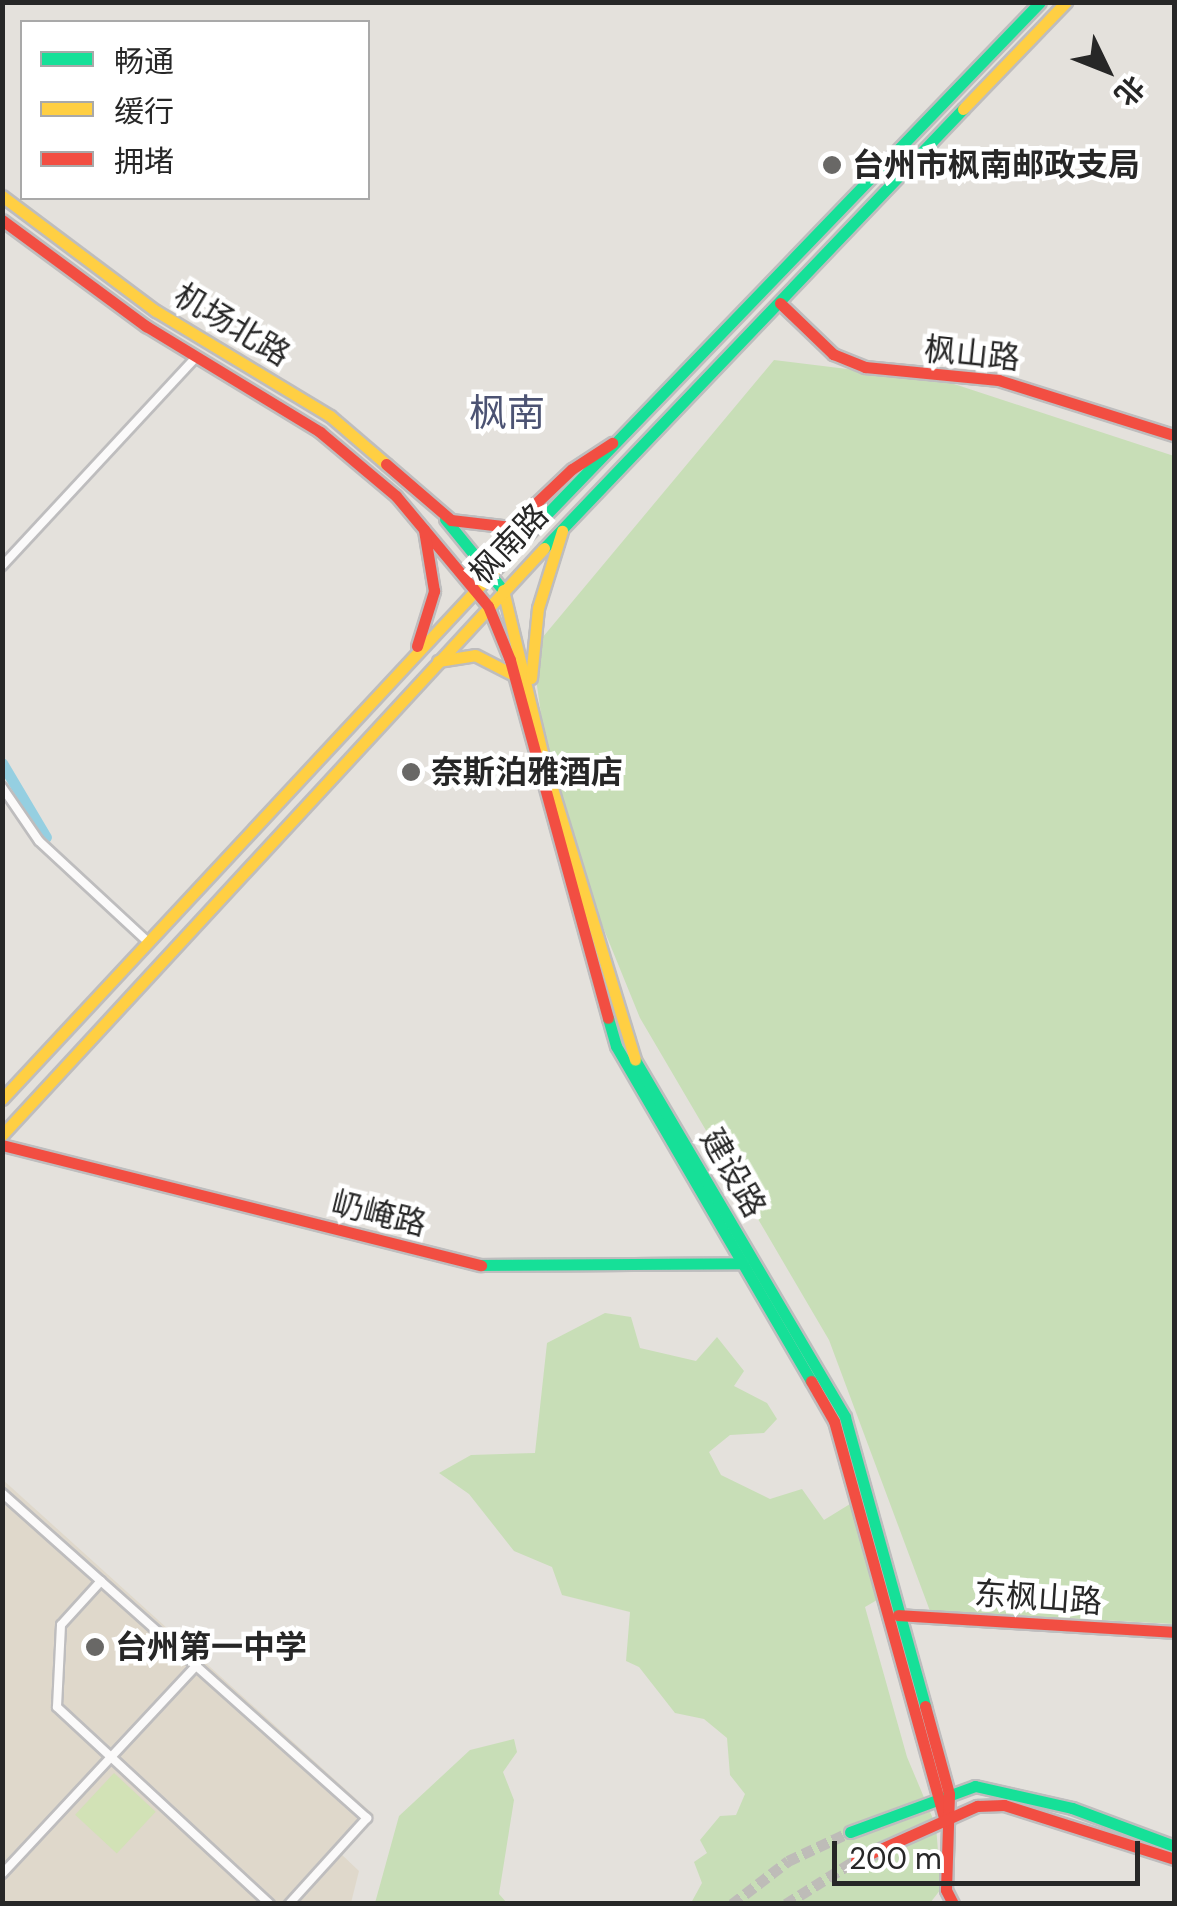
<!DOCTYPE html>
<meta charset="utf-8">
<style>
body{margin:0}
#map{position:relative;width:1177px;height:1906px;overflow:hidden;background:#e4e1dc;font-family:"DM Sans","Noto Sans SC",sans-serif}
div>[style]{position:absolute}
.education>*{inset:0;background:#dfd8cb}
.green>*{inset:0;background:#c8deb7}
.pitch>*{inset:0;background:#d2e2b6;transform-origin:0 0}
.canal>*{height:11px;margin:-5.5px;padding:0 5.5px;transform-origin:5.5px;border-radius:5.5px;background:#95cfe1}
.secondary-tunnel>*{height:11px;margin-top:-5.5px;transform-origin:0;background:repeating-linear-gradient(90deg,#bebcb8 0 11px,transparent 0 16.5px)}
.roads{filter:drop-shadow(2px 0 #bebdbe) drop-shadow(-2px 0 #bebdbe) drop-shadow(0 2px #bebdbe) drop-shadow(0 -2px #bebdbe)}
.street>*{height:8px;margin:-4px;padding:0 4px;transform-origin:4px;border-radius:4px;background:#fbfafa}
.fast>*{height:11px;margin:-5.5px;padding:0 5.5px;transform-origin:5.5px;border-radius:5.5px;background:#16e098}
.slow>*{height:11px;margin:-5.5px;padding:0 5.5px;transform-origin:5.5px;border-radius:5.5px;background:#ffcf43}
.jam>*{height:11px;margin:-5.5px;padding:0 5.5px;transform-origin:5.5px;border-radius:5.5px;background:#f24e42}
.dots>*{width:28px;height:28px;translate:-50% -50%;box-sizing:border-box;border:5px solid #fff;border-radius:50%}
span{translate:-50% -50%;white-space:nowrap;text-align:center;line-height:1.15;-webkit-text-stroke:9px #fff;paint-order:stroke}
.poi-label{font-size:32px;color:#272727;font-weight:700}
.left{translate:0 -50%;text-align:left}
.street-label{font-size:32px;color:#272727}
.quarter-label{font-size:38px;color:#4c5373}
.frame{position:absolute;inset:0;border:5px solid #272727;pointer-events:none}
.legend{position:absolute;left:20px;top:20px;width:350px;height:180px;box-sizing:border-box;background:#fff;border:2px solid #a9a9a9;margin:0;padding:12px 18px;list-style:none;font-size:30px;color:#272727}
.legend li{display:flex;align-items:center;gap:20px;height:50px}
.legend b{width:50px;border:2px solid #a9a9a9}
.north{position:absolute;left:1057px;top:20px;width:100px;height:100px;-webkit-text-stroke:8px #fff;paint-order:stroke;rotate:133deg;font-size:28px;font-weight:700;line-height:40px;text-align:center;color:#272727}
.north::after{content:'';display:block;margin:auto;width:35px;height:45px;background:#272727;clip-path:polygon(50% 0,100% 100%,50% 72%,0 100%)}
.scale{position:absolute;left:832px;top:1841px;width:308px;height:45px;box-sizing:border-box;border:5px solid #272727;border-top:0;padding-left:12px;font-size:30px;line-height:35px;white-space:nowrap;color:#272727;-webkit-text-stroke:8px #fff;paint-order:stroke}
</style>
<div id="map">
<div class="education">
<i style="clip-path:polygon(2px 1479px,374px 1815px,339px 1852px,359px 1871px,351px 1903px,3px 1903px)"></i>
</div>
<div class="green">
<i style="clip-path:polygon(774px 360px,945px 381px,1174px 456px,1174px 1624px,930px 1611px,829px 1340px,640px 1018px,554px 807px,532px 650px)"></i>
<i style="clip-path:polygon(605px 1313px,631px 1317px,640px 1348px,696px 1361px,717px 1337px,744px 1371px,734px 1386px,767px 1403px,777px 1419px,764px 1433px,730px 1435px,709px 1452px,721px 1475px,770px 1499px,802px 1489px,824px 1520px,850px 1504px,877px 1600px,865px 1607px,907px 1757px,936px 1826px,941px 1889px,930px 1903px,691px 1903px,702px 1883px,694px 1862px,707px 1853px,700px 1840px,720px 1816px,736px 1815px,745px 1794px,730px 1775px,727px 1738px,704px 1719px,675px 1713px,639px 1667px,626px 1661px,630px 1612px,562px 1595px,552px 1567px,514px 1551px,469px 1494px,439px 1473px,471px 1455px,535px 1453px,547px 1343px)"></i>
<i style="clip-path:polygon(514px 1739px,517px 1752px,503px 1772px,514px 1800px,499px 1894px,507px 1903px,375px 1903px,399px 1816px,470px 1750px)"></i>
</div>
<div class="pitch">
<i style="left:114px;top:1773px;width:57px;height:57px;rotate:43deg"></i>
</div>
<div class="canal">
<i style="left:2px;top:763px;width:86px;rotate:59.3deg"></i>
</div>
<div class="secondary-tunnel">
<i style="left:732px;top:1904px;width:71px;rotate:-37.5deg"></i>
<i style="left:788px;top:1861px;width:68px;rotate:-25.1deg"></i>
<i style="left:786px;top:1904px;width:83px;rotate:-32.2deg"></i>
</div>
<div class="roads">
<div class="street">
<i style="left:2px;top:566px;width:285px;rotate:-47.1deg"></i>
<i style="left:2px;top:787px;width:65px;rotate:55.6deg"></i>
<i style="left:39px;top:841px;width:149px;rotate:42.8deg"></i>
<i style="left:2px;top:1493px;width:489px;rotate:41.7deg"></i>
<i style="left:367px;top:1818px;width:116px;rotate:132.2deg"></i>
<i style="left:101px;top:1581px;width:59px;rotate:132.3deg"></i>
<i style="left:61px;top:1625px;width:82px;rotate:92.8deg"></i>
<i style="left:57px;top:1707px;width:290px;rotate:42.8deg"></i>
<i style="left:2px;top:1874px;width:284px;rotate:-47deg"></i>
</div>
<div class="fast">
<i style="left:543px;top:518px;width:716px;rotate:-46.07deg"></i>
<i style="left:445px;top:519px;width:92px;rotate:50.8deg"></i>
<i style="left:544px;top:548px;width:607px;rotate:-46.34deg"></i>
<i style="left:608px;top:1018px;width:29px;rotate:74deg"></i>
<i style="left:616px;top:1046px;width:388px;rotate:59.8deg"></i>
<i style="left:635px;top:1060px;width:414px;rotate:59.5deg"></i>
<i style="left:845px;top:1417px;width:300px;rotate:74.5deg"></i>
<i style="left:481px;top:1265px;width:262px;rotate:-0.4deg"></i>
<i style="left:850px;top:1832px;width:133px;rotate:-20.2deg"></i>
<i style="left:975px;top:1786px;width:99px;rotate:12.8deg"></i>
<i style="left:1072px;top:1808px;width:109px;rotate:20.4deg"></i>
</div>
<div class="slow">
<i style="left:963px;top:109px;width:149px;rotate:-46.1deg"></i>
<i style="left:2px;top:196px;width:192px;rotate:36.8deg"></i>
<i style="left:156px;top:311px;width:203px;rotate:31.1deg"></i>
<i style="left:330px;top:416px;width:74px;rotate:40.6deg"></i>
<i style="left:503px;top:590px;width:180px;rotate:76.5deg"></i>
<i style="left:545px;top:765px;width:308px;rotate:73deg"></i>
<i style="left:438px;top:661px;width:37px;rotate:-9deg"></i>
<i style="left:475px;top:655px;width:44px;rotate:27.1deg"></i>
<i style="left:531px;top:678px;width:70px;rotate:-84.3deg"></i>
<i style="left:538px;top:608px;width:81px;rotate:-72.7deg"></i>
<i style="left:2px;top:1099px;width:794px;rotate:-47.04deg"></i>
<i style="left:2px;top:1135px;width:799px;rotate:-47.28deg"></i>
</div>
<div class="jam">
<i style="left:2px;top:220px;width:179px;rotate:36.4deg"></i>
<i style="left:146px;top:326px;width:204px;rotate:31.3deg"></i>
<i style="left:320px;top:432px;width:99px;rotate:40.1deg"></i>
<i style="left:396px;top:496px;width:143px;rotate:50.1deg"></i>
<i style="left:780px;top:303px;width:74px;rotate:43.9deg"></i>
<i style="left:833px;top:354px;width:35px;rotate:22deg"></i>
<i style="left:865px;top:367px;width:134px;rotate:5.6deg"></i>
<i style="left:998px;top:380px;width:184px;rotate:17.4deg"></i>
<i style="left:386px;top:464px;width:86px;rotate:40.7deg"></i>
<i style="left:451px;top:520px;width:60px;rotate:6.7deg"></i>
<i style="left:511px;top:527px;width:84px;rotate:-43.6deg"></i>
<i style="left:572px;top:469px;width:48px;rotate:-33deg"></i>
<i style="left:488px;top:606px;width:58px;rotate:67.8deg"></i>
<i style="left:510px;top:660px;width:371px;rotate:74.7deg"></i>
<i style="left:417px;top:646px;width:58px;rotate:-72.8deg"></i>
<i style="left:434px;top:591px;width:62px;rotate:-99.3deg"></i>
<i style="left:2px;top:1145px;width:494px;rotate:14.1deg"></i>
<i style="left:811px;top:1381px;width:46px;rotate:60.1deg"></i>
<i style="left:834px;top:1421px;width:411px;rotate:74.5deg"></i>
<i style="left:898px;top:1615px;width:277px;rotate:3.5deg"></i>
<i style="left:925px;top:1706px;width:91px;rotate:74.7deg"></i>
<i style="left:949px;top:1794px;width:96px;rotate:91.8deg"></i>
<i style="left:946px;top:1890px;width:16px;rotate:63deg"></i>
<i style="left:856px;top:1860px;width:133px;rotate:-24.1deg"></i>
<i style="left:977px;top:1806px;width:27px;rotate:-2deg"></i>
<i style="left:1004px;top:1805px;width:178px;rotate:17.6deg"></i>
</div>
</div>
<div class="dots">
<i style="left:832px;top:165px;background:#696866"></i>
<i style="left:411px;top:772px;background:#696866"></i>
<i style="left:95px;top:1647px;background:#696866"></i>
</div>
<div class="poi-label">
<span class="left" style="left:852px;top:165px">台州市枫南邮政支局</span>
<span class="left" style="left:431px;top:772px">奈斯泊雅酒店</span>
<span class="left" style="left:115px;top:1647px">台州第一中学</span>
</div>
<div class="street-label">
<span style="left:232px;top:325px;rotate:31deg">机场北路</span>
<span style="left:972px;top:354px;rotate:6deg">枫山路</span>
<span style="left:509px;top:544px;rotate:-46deg">枫南路</span>
<span style="left:733px;top:1173px;rotate:60deg">建设路</span>
<span style="left:379px;top:1214px;rotate:14deg">屷崦路</span>
<span style="left:1038px;top:1598px;rotate:4deg">东枫山路</span>
</div>
<div class="quarter-label">
<span style="left:507px;top:414px">枫南</span>
</div>
<div class="frame"></div>
<ul class="legend">
<li><b style="height:12px;background:#16e098"></b>畅通</li>
<li><b style="height:12px;background:#ffcf43"></b>缓行</li>
<li><b style="height:12px;background:#f24e42"></b>拥堵</li>
</ul>
<div class="north">北</div>
<div class="scale">200 m</div>
</div>
